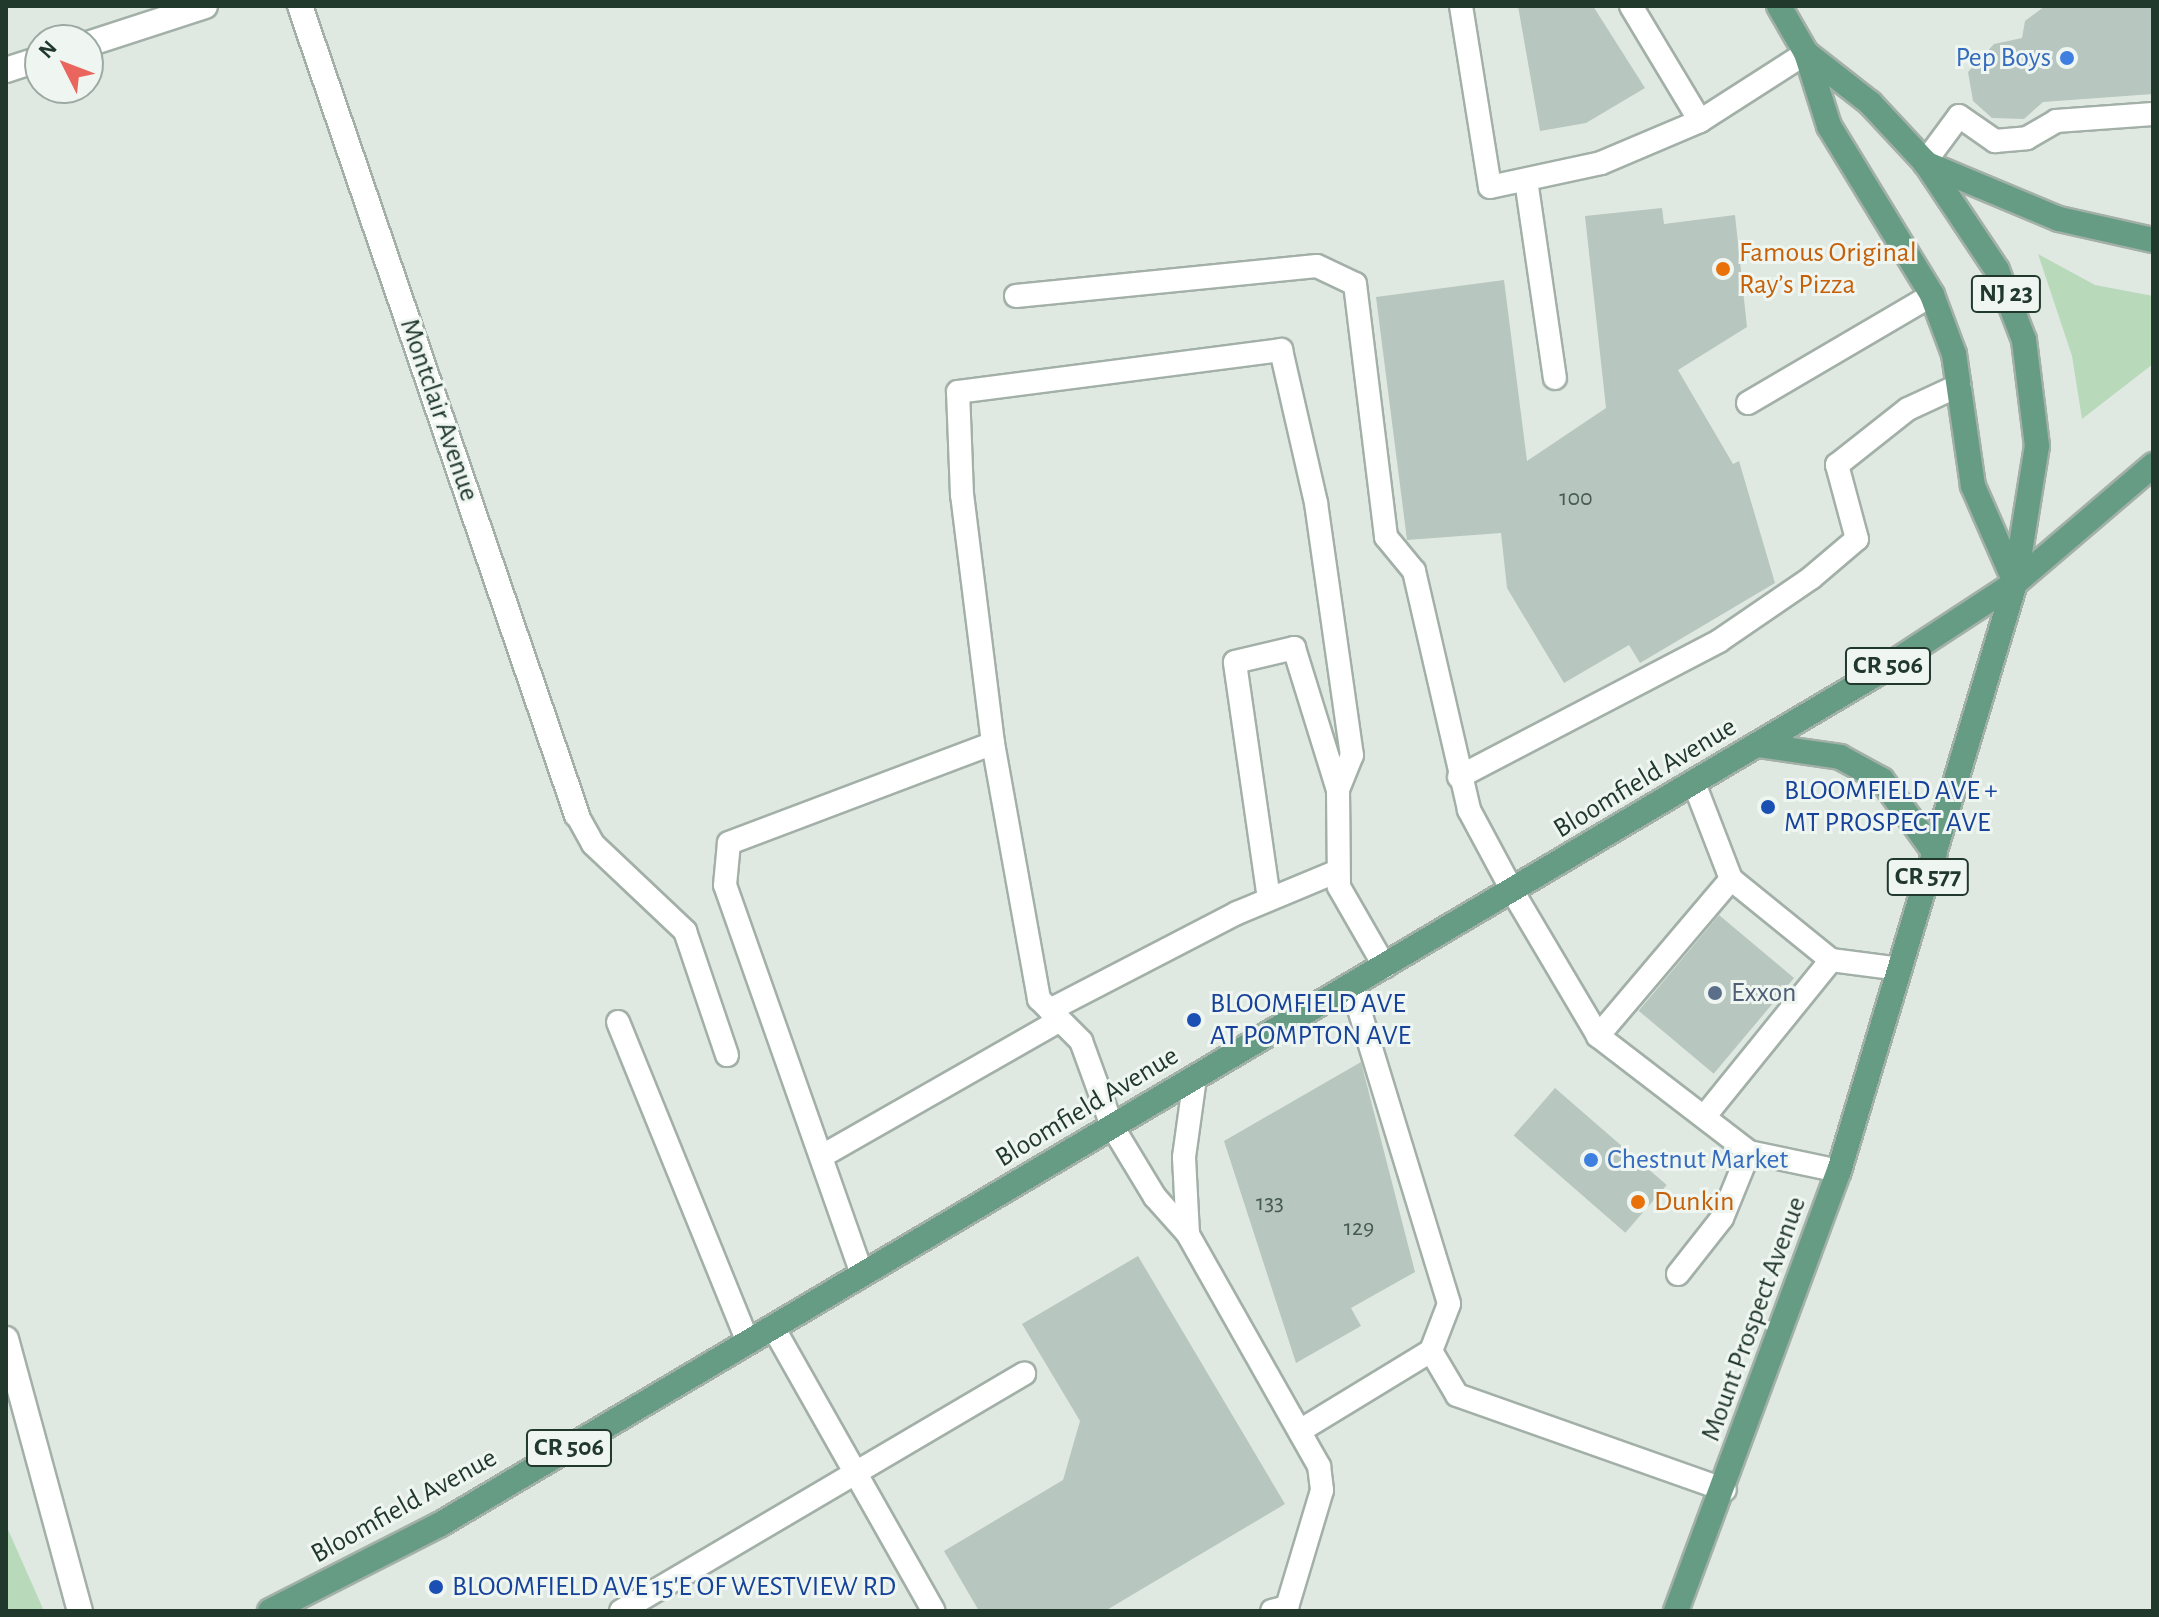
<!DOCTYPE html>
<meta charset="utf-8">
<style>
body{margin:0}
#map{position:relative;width:2159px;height:1617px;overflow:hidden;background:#dfe9e2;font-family:"Alegreya Sans",sans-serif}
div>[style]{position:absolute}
.green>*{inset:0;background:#b9d9bb}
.building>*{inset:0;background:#b7c6be;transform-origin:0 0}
.roads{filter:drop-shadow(2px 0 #a2b0a8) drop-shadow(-2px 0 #a2b0a8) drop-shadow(0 2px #a2b0a8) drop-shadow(0 -2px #a2b0a8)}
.service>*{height:22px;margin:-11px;padding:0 11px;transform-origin:11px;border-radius:11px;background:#fff}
.minor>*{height:24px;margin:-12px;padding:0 12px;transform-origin:12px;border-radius:12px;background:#fff}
.primary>*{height:24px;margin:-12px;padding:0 12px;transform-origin:12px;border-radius:12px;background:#669c84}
.dots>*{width:22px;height:22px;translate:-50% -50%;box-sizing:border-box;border:4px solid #eff6f1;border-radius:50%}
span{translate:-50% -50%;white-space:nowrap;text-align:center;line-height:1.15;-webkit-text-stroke:6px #eff6f1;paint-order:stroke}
.number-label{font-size:24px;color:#465c51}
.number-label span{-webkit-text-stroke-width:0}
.shield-label span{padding:2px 6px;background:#eff6f1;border:2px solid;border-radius:6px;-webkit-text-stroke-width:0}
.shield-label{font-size:26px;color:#21382d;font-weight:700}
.shop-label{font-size:28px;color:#366cbe}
.right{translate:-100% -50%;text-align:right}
.left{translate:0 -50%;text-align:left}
.food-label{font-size:28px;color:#c56008}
.street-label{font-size:28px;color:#21382d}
.transit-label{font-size:28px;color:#164399}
.service-label{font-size:28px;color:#4e5e75}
.frame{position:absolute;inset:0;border:8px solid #21382d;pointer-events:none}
.north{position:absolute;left:24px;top:24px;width:80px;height:80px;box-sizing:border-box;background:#eff6f1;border:2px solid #9daaa3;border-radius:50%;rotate:312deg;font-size:22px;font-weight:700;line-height:32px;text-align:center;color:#21382d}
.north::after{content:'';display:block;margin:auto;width:28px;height:36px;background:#e9655d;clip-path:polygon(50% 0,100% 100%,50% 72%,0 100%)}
</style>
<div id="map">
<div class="green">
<i style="clip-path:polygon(2038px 254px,2095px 285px,2153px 296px,2153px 364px,2082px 419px,2072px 356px)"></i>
<i style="clip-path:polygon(6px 1525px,44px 1611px,6px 1611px)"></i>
</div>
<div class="building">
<i style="clip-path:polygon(1518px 6px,1593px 6px,1645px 88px,1586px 123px,1540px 131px)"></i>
<i style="clip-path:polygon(2045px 6px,2153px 6px,2153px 94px,2043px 102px,2024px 119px,1992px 118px,1973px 101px,1968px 72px,1994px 44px,2022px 38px,2025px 21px)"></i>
<i style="clip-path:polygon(1662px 208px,1664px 224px,1735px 215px,1747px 327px,1678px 370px,1733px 464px,1739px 461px,1775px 583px,1640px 663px,1629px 645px,1564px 683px,1507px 588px,1501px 533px,1407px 540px,1376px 297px,1504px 280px,1527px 461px,1606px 408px,1585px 216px)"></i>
<i style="left:1719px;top:915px;width:98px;height:125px;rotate:40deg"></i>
<i style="clip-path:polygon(1361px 1062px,1415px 1272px,1351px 1308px,1361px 1326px,1296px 1363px,1224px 1141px)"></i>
<i style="left:1555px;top:1088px;width:148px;height:63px;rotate:41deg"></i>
<i style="clip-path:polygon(1138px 1256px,1285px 1504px,1105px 1611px,979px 1611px,944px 1551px,1063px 1480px,1080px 1421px,1022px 1324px)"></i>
</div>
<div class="roads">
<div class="service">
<i style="left:1461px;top:6px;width:183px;rotate:80.9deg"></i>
<i style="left:1490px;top:187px;width:114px;rotate:-12.2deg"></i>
<i style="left:1601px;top:163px;width:108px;rotate:-23deg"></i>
<i style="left:1700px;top:121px;width:126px;rotate:-32.7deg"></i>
<i style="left:1631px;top:6px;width:134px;rotate:59deg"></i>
<i style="left:1925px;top:162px;width:57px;rotate:-53.5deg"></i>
<i style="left:1959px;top:116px;width:44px;rotate:34.8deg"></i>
<i style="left:1995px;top:141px;width:32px;rotate:-5deg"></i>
<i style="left:2027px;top:138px;width:34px;rotate:-30deg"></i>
<i style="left:2056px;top:121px;width:97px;rotate:-4.1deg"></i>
<i style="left:1526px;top:180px;width:200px;rotate:81.7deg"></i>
<i style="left:1016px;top:296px;width:302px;rotate:-5.7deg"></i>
<i style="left:1317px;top:266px;width:42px;rotate:25.3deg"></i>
<i style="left:1355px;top:284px;width:255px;rotate:83deg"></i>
<i style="left:1386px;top:537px;width:44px;rotate:50.5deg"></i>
<i style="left:1414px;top:571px;width:245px;rotate:77deg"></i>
<i style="left:1469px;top:810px;width:93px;rotate:61.8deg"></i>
<i style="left:1513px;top:892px;width:167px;rotate:59.4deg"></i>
<i style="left:1598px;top:1036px;width:190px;rotate:37.5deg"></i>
<i style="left:1749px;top:1152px;width:92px;rotate:11.9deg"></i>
<i style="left:1748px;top:403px;width:213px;rotate:-30.4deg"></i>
<i style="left:1459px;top:777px;width:293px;rotate:-27.6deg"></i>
<i style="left:1719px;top:641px;width:112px;rotate:-34.4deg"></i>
<i style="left:1811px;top:578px;width:60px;rotate:-40.3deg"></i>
<i style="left:1857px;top:539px;width:77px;rotate:-105.1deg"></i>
<i style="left:1837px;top:465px;width:90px;rotate:-38.3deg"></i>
<i style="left:1908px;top:409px;width:57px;rotate:-24.8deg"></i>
<i style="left:1694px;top:783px;width:103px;rotate:68.9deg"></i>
<i style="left:1731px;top:879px;width:129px;rotate:39deg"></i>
<i style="left:1831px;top:960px;width:70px;rotate:7.4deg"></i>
<i style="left:577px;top:815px;width:33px;rotate:61deg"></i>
<i style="left:593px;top:844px;width:127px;rotate:43.4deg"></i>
<i style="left:685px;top:931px;width:131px;rotate:71.3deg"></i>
<i style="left:1269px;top:899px;width:239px;rotate:-98.2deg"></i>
<i style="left:1235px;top:662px;width:61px;rotate:-13.3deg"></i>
<i style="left:1294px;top:648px;width:149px;rotate:72.8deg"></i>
<i style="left:1352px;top:986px;width:332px;rotate:73deg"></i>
<i style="left:1449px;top:1304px;width:50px;rotate:111deg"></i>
<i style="left:1431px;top:1351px;width:51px;rotate:59.4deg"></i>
<i style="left:1457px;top:1395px;width:284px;rotate:19.5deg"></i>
<i style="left:1050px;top:1010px;width:211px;rotate:-27.4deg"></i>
<i style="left:1237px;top:913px;width:109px;rotate:-22.6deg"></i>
<i style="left:618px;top:1022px;width:345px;rotate:67.9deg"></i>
<i style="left:1598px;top:1036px;width:206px;rotate:-49.7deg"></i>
<i style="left:1704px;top:1117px;width:202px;rotate:-51deg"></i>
<i style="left:822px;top:1156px;width:274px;rotate:-29.7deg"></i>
<i style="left:1188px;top:1234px;width:77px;rotate:-93deg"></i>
<i style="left:1184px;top:1157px;width:80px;rotate:-82.1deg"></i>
<i style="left:862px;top:1274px;width:412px;rotate:-109.4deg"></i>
<i style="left:725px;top:885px;width:42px;rotate:-84.6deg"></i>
<i style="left:729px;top:843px;width:282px;rotate:-20.7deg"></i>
<i style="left:1678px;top:1274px;width:71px;rotate:-51.8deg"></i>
<i style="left:1722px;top:1218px;width:71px;rotate:-67.8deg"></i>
<i style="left:773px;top:1327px;width:326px;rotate:60.5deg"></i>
<i style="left:1303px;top:1429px;width:150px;rotate:-31.4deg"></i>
<i style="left:621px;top:1611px;width:468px;rotate:-30.5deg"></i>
<i style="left:1272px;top:1611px;width:16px;rotate:-15deg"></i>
<i style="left:1287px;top:1607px;width:122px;rotate:-73.3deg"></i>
<i style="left:1322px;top:1490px;width:24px;rotate:-97deg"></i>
<i style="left:1319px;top:1466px;width:266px;rotate:-119.5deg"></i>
<i style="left:1188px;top:1234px;width:50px;rotate:-131.7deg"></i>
<i style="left:1155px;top:1197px;width:83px;rotate:-121.2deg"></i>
<i style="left:1112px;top:1126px;width:90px;rotate:-110deg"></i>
<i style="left:1081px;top:1041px;width:59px;rotate:-135deg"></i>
<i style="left:1039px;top:999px;width:260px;rotate:-100.2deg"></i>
<i style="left:993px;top:743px;width:250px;rotate:-97.1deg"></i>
<i style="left:962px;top:495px;width:103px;rotate:-92.2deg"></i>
<i style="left:958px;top:392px;width:326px;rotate:-7.4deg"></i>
<i style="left:1281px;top:350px;width:157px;rotate:77.1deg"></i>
<i style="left:1316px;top:503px;width:255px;rotate:81.9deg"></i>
<i style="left:1352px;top:755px;width:38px;rotate:112deg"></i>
<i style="left:1338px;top:790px;width:97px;rotate:89.4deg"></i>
<i style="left:1339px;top:887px;width:92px;rotate:60.1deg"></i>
</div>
<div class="minor">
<i style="left:300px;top:6px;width:855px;rotate:71.1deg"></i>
<i style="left:88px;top:44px;width:123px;rotate:-18deg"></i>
<i style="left:6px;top:70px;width:36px;rotate:-18deg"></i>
<i style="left:6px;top:1339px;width:282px;rotate:74.8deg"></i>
</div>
<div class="primary">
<i style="left:1779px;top:6px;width:54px;rotate:60.1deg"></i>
<i style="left:1806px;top:53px;width:77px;rotate:72.5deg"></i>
<i style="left:1829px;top:126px;width:198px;rotate:58.6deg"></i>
<i style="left:1932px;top:295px;width:63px;rotate:69.6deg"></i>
<i style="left:1954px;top:354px;width:133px;rotate:81.8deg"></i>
<i style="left:1973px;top:486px;width:105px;rotate:66.4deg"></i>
<i style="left:1925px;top:163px;width:145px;rotate:22.7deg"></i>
<i style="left:2059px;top:219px;width:96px;rotate:12.6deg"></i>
<i style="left:1758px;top:745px;width:83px;rotate:8.3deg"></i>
<i style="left:1840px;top:757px;width:48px;rotate:28.7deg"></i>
<i style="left:1882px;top:780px;width:90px;rotate:54deg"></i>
<i style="left:270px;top:1611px;width:190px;rotate:-27deg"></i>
<i style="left:439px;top:1525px;width:1670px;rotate:-30.63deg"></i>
<i style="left:1876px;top:674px;width:166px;rotate:-33.2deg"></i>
<i style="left:2015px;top:583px;width:182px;rotate:-40.5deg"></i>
<i style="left:1676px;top:1611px;width:469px;rotate:-69.7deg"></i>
<i style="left:1839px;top:1171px;width:614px;rotate:-73.34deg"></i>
<i style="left:2015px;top:583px;width:139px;rotate:-80.9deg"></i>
<i style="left:2037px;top:446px;width:107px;rotate:-97deg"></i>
<i style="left:2024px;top:340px;width:75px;rotate:-111.1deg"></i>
<i style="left:1997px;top:270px;width:130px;rotate:-123.7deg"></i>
<i style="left:1925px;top:162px;width:81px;rotate:-133deg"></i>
<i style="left:1870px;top:103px;width:81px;rotate:-142deg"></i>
</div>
</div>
<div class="dots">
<i style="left:2067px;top:58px;background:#3f7fe0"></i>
<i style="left:1723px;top:269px;background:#e8710a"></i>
<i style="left:1768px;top:807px;background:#1a4fb4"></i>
<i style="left:1715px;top:993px;background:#5c6f8a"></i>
<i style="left:1194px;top:1020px;background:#1a4fb4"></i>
<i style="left:1591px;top:1160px;background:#3f7fe0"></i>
<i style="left:1638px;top:1202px;background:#e8710a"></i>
<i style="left:436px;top:1587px;background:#1a4fb4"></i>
</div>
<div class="number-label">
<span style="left:1576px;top:499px">100</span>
<span style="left:1270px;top:1204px">133</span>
<span style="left:1359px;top:1229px">129</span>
</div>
<div class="shield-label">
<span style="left:2006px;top:294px">NJ 23</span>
<span style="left:1888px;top:666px">CR 506</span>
<span style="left:1928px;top:877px">CR 577</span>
<span style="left:569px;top:1448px">CR 506</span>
</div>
<div class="shop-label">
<span class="right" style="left:2051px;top:58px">Pep Boys</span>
<span class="left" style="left:1607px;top:1160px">Chestnut Market</span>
</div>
<div class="food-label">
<span class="left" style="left:1739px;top:269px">Famous Original<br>Ray’s Pizza</span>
<span class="left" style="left:1654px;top:1202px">Dunkin</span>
</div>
<div class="street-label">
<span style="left:439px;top:410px;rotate:71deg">Montclair Avenue</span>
<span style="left:1645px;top:778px;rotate:-31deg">Bloomfield Avenue</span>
<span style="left:1087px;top:1107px;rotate:-31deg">Bloomfield Avenue</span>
<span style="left:1754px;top:1319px;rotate:-70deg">Mount Prospect Avenue</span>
<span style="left:404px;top:1506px;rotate:-29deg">Bloomfield Avenue</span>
</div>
<div class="transit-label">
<span class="left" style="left:1784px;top:807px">BLOOMFIELD AVE +<br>MT PROSPECT AVE</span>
<span class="left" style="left:1210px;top:1020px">BLOOMFIELD AVE<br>AT POMPTON AVE</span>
<span class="left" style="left:452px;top:1587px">BLOOMFIELD AVE 15'E OF WESTVIEW RD</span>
</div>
<div class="service-label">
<span class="left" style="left:1731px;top:993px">Exxon</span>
</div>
<div class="frame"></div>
<div class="north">N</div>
</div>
